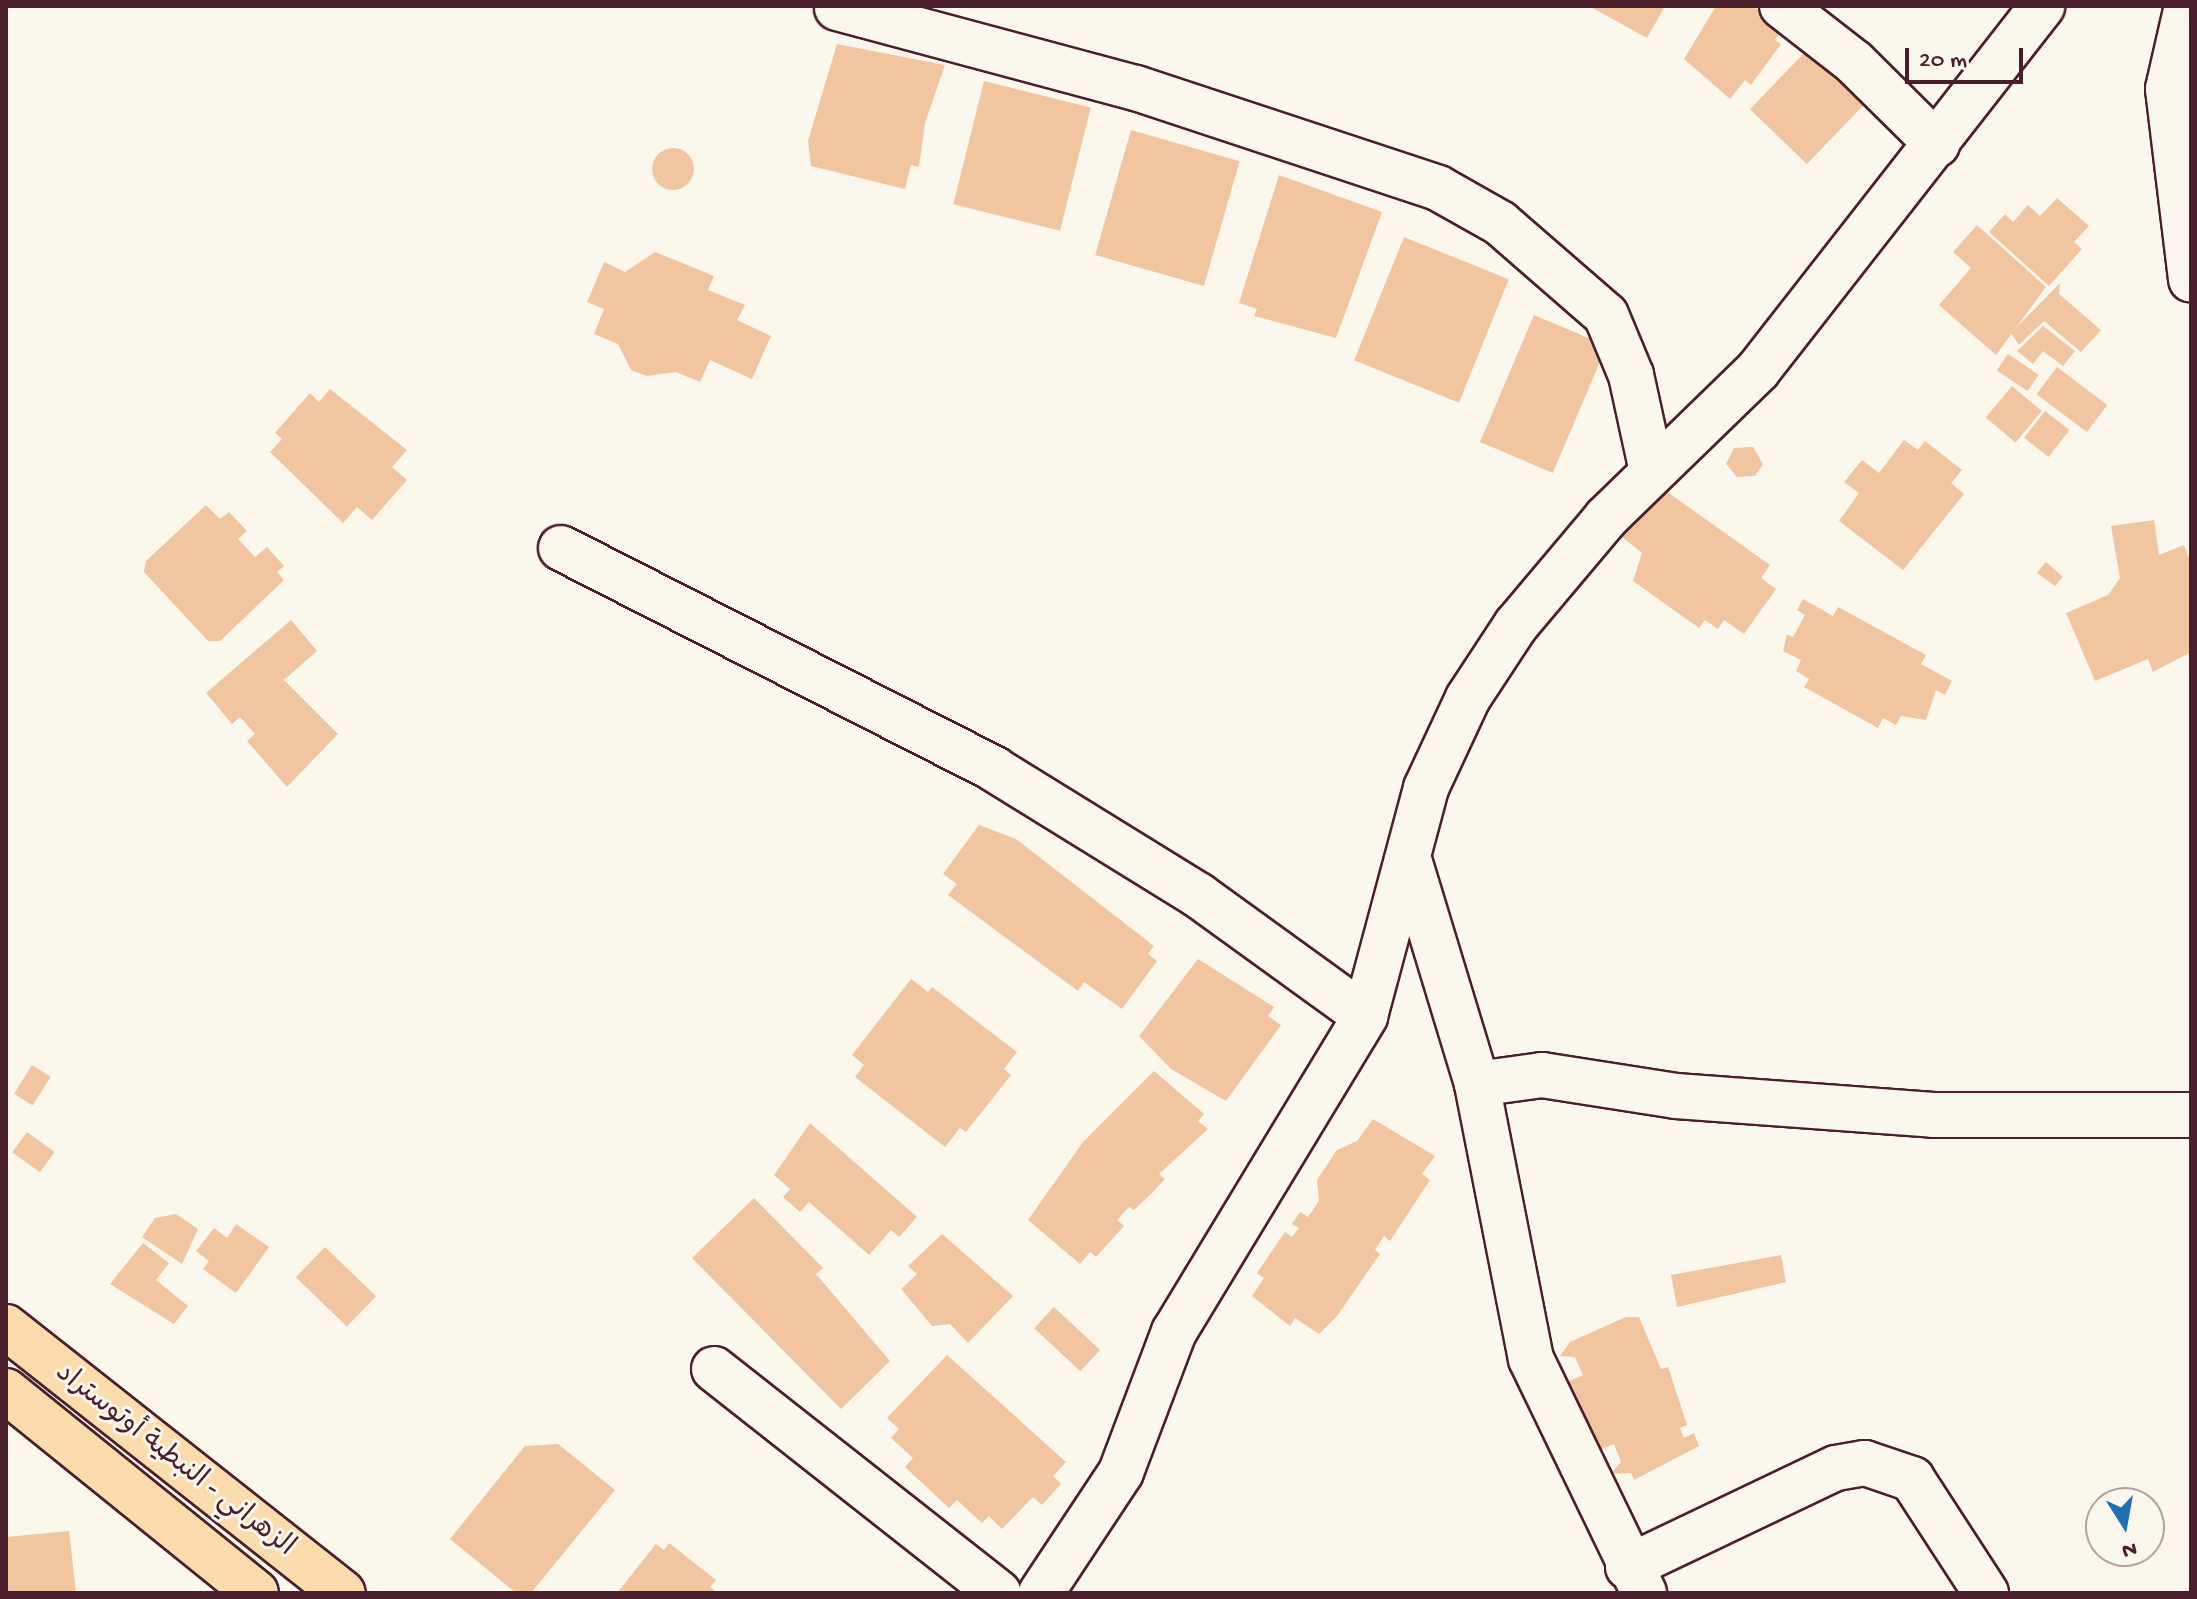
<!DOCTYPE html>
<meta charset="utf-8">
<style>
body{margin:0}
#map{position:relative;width:2197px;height:1599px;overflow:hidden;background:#fbf7ec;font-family:"Gochi Hand","Playpen Sans Arabic",sans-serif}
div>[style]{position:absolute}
.building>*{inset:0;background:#f0c5a0;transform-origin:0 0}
.round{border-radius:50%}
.roads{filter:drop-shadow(2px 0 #4a1f2b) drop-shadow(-2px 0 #4a1f2b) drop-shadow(0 2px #4a1f2b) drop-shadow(0 -2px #4a1f2b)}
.minor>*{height:44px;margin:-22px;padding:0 22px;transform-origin:22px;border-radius:22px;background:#fbf7ec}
.highway>*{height:44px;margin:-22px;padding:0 22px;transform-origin:22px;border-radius:22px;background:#fcdcac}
span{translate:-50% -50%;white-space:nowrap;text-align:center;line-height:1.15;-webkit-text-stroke:6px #fbf7ec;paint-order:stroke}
.street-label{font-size:28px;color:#4a1f2b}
.frame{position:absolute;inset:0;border:8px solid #4a1f2b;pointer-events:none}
.north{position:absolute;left:2085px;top:1487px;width:80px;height:80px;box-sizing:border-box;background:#fbf7ec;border:2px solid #b4a19f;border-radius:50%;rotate:169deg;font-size:22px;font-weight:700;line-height:32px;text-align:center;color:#4a1f2b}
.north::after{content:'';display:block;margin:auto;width:28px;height:36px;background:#1f6fb2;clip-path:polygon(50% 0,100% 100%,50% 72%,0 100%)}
.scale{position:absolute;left:1905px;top:48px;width:118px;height:36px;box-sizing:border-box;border:4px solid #4a1f2b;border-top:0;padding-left:10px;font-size:24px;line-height:28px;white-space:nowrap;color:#4a1f2b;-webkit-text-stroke:6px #fbf7ec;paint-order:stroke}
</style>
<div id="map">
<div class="building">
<i style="clip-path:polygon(1589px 6px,1665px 6px,1647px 38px)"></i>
<i style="clip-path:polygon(1716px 6px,1753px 6px,1784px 28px,1775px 40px,1781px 44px,1751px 85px,1745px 80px,1730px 99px,1684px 59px)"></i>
<i style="clip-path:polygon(837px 44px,945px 65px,925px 123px,919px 167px,911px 165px,905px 189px,811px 166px,808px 141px)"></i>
<i style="left:1809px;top:48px;width:79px;height:85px;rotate:44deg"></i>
<i style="left:984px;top:81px;width:110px;height:127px;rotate:14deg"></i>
<i style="left:1131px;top:130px;width:113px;height:130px;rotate:16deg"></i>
<i class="round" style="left:652px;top:148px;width:42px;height:42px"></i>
<i style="clip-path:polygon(1279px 175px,1382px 212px,1336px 338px,1254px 316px,1257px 309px,1239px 303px)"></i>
<i style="clip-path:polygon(2057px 198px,2089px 226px,2074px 242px,2082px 249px,2049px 286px,1989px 232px,2005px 214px,2013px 222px,2028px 205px,2040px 216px)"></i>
<i style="clip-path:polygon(1977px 225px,2046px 287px,1996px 355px,1939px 305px,1971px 268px,1953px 252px)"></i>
<i style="left:1404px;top:237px;width:113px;height:133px;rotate:22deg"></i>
<i style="clip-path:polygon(655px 252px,714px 276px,708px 290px,745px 305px,737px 320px,771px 336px,752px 379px,710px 360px,700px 382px,676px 372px,647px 376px,631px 370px,618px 344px,594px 334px,604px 309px,587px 302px,604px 262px,625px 272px)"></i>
<i style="clip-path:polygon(2060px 283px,2059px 294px,2101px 330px,2081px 352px,2044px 321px,2019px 345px,2011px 333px)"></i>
<i style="left:1534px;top:315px;width:79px;height:138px;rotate:23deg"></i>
<i style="clip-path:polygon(2043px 326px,2075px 351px,2063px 366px,2043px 351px,2033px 364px,2017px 351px)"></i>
<i style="left:2008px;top:354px;width:37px;height:20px;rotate:34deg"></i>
<i style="left:2057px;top:367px;width:63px;height:34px;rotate:37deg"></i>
<i style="left:2012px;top:386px;width:39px;height:41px;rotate:40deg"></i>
<i style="clip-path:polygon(330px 389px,407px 450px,392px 467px,407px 480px,372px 520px,357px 507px,343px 523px,270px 452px,282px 439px,275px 433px,310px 393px,319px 402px)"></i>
<i style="left:2045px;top:411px;width:31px;height:34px;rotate:38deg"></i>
<i style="clip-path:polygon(1904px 440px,1918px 450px,1925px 441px,1962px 470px,1951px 483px,1964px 494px,1903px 570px,1839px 521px,1859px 493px,1844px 482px,1862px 460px,1879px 473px)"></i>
<i style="clip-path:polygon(1753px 447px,1763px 464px,1755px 476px,1737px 477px,1726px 464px,1734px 448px)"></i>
<i style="clip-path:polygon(1659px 486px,1770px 565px,1761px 578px,1776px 589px,1744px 634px,1724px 620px,1718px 629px,1705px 620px,1699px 628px,1633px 581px,1642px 553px,1622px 537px)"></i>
<i style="clip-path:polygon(206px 505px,220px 519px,229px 512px,247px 531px,238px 539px,255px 557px,267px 547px,284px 566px,277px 572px,284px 580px,220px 641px,208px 641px,144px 572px,146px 561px)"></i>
<i style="clip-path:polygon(2154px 520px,2159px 555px,2184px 545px,2191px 563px,2191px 652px,2153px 672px,2148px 659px,2095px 681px,2066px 613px,2108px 595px,2120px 578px,2111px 526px)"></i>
<i style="clip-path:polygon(2046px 562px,2063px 577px,2055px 586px,2037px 573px)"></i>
<i style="clip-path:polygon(1803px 599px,1833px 616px,1838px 607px,1926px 655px,1921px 664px,1952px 681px,1945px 695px,1936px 690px,1926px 720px,1901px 716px,1896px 725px,1883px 718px,1878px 728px,1804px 687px,1809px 679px,1796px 671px,1801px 660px,1783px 651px,1787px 634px,1793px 637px,1805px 615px,1797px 610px)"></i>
<i style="clip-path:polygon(291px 620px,317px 651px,284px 680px,338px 734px,287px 787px,247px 741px,255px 734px,240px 717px,232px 724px,206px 693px)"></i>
<i style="clip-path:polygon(979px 825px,1016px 839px,1154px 946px,1148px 954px,1157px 961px,1122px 1009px,1084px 982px,1078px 991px,948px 895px,957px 884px,943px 874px)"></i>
<i style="clip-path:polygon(1198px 959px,1274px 1007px,1268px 1016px,1281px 1025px,1226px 1101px,1171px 1069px,1139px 1036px)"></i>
<i style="clip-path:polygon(911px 979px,928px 992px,932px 987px,1017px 1052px,1004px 1069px,1011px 1075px,966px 1132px,960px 1128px,945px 1147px,855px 1077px,864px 1065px,852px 1055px)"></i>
<i style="left:32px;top:1065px;width:22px;height:34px;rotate:32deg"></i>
<i style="clip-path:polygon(1154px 1071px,1204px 1114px,1198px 1121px,1208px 1129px,1159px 1174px,1165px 1179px,1152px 1193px,1134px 1210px,1129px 1207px,1117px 1220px,1124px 1226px,1096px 1257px,1090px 1252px,1080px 1264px,1028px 1220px,1083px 1142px)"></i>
<i style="clip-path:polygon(1373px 1119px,1435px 1156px,1422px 1174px,1430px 1180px,1390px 1241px,1384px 1236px,1375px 1250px,1380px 1254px,1337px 1316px,1319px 1334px,1295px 1318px,1290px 1326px,1252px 1296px,1264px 1278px,1257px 1273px,1285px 1232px,1292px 1237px,1299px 1228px,1292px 1224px,1300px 1212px,1308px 1217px,1319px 1201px,1317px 1180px,1337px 1150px,1357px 1141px)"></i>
<i style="clip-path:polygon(810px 1123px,917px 1217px,899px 1237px,891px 1230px,869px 1255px,809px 1202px,800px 1212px,783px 1197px,790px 1189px,774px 1175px)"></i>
<i style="left:27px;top:1132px;width:34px;height:25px;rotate:36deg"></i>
<i style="clip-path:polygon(754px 1198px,823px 1268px,816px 1274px,890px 1361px,841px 1409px,692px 1258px)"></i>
<i style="clip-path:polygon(176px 1214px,198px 1229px,182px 1264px,142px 1237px,155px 1218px)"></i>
<i style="clip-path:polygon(236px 1224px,269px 1247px,236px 1293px,203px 1269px,209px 1261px,196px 1251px,214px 1228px,227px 1238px)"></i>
<i style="clip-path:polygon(942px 1234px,1013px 1296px,968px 1343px,950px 1324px,932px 1326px,901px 1289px,917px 1274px,908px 1266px)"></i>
<i style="clip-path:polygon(143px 1243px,169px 1263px,156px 1280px,188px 1306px,174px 1324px,110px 1284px)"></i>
<i style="left:325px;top:1247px;width:71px;height:42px;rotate:44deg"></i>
<i style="clip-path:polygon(1781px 1255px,1786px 1282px,1677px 1307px,1671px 1275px)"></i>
<i style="left:1054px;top:1307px;width:63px;height:29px;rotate:43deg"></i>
<i style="clip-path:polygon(1626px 1317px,1639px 1317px,1661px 1369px,1668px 1367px,1687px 1425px,1680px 1428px,1684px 1438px,1694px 1433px,1699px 1446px,1634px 1480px,1631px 1473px,1610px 1474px,1621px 1462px,1614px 1444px,1600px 1450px,1569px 1381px,1583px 1375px,1575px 1357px,1560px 1356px,1570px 1342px)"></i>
<i style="clip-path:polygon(947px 1355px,1066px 1462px,1053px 1476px,1061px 1484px,1042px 1505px,1033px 1497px,1002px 1529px,989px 1516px,982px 1523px,957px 1500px,949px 1508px,905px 1467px,913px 1458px,891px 1438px,899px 1429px,887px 1418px)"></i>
<i style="clip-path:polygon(558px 1444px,615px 1490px,531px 1593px,516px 1593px,450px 1539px,525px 1446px)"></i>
<i style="clip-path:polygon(69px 1531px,76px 1593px,6px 1593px,6px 1537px)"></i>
<i style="clip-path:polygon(669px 1543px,716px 1580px,710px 1587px,717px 1593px,617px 1593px,656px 1544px,664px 1550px)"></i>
</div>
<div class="roads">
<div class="minor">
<i style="left:1782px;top:6px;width:91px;rotate:37.9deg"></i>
<i style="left:1854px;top:62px;width:117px;rotate:44.7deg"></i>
<i style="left:2187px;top:6px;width:85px;rotate:102.9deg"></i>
<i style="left:2168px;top:89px;width:192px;rotate:83.1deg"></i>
<i style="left:837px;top:8px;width:310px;rotate:15deg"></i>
<i style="left:1136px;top:88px;width:318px;rotate:18.3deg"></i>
<i style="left:1438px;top:188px;width:71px;rotate:29.4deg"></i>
<i style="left:1500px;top:223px;width:140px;rotate:41deg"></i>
<i style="left:1606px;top:315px;width:65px;rotate:67.4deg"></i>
<i style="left:1631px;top:375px;width:98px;rotate:77.7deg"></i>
<i style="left:561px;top:548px;width:486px;rotate:27deg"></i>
<i style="left:994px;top:769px;width:240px;rotate:31.7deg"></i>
<i style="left:1198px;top:895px;width:206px;rotate:35.9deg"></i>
<i style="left:1410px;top:863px;width:231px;rotate:73.1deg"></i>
<i style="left:1477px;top:1084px;width:280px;rotate:78.9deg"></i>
<i style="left:1531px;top:1359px;width:260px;rotate:64.2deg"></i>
<i style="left:1477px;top:1084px;width:66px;rotate:-7.9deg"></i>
<i style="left:1542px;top:1075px;width:136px;rotate:8.9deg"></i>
<i style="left:1676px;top:1096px;width:258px;rotate:4.2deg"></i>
<i style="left:1933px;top:1115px;width:258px"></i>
<i style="left:714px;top:1369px;width:362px;rotate:38.2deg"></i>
<i style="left:1628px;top:1567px;width:230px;rotate:-25.5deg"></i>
<i style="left:1836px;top:1468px;width:29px;rotate:-10deg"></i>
<i style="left:1865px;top:1463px;width:50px;rotate:18.8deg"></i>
<i style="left:1912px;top:1479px;width:136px;rotate:57deg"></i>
<i style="left:1041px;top:1593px;width:145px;rotate:-56.5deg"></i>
<i style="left:1121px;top:1472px;width:150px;rotate:-69.3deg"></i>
<i style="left:1174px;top:1332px;width:369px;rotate:-58.8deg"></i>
<i style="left:1365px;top:1016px;width:236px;rotate:-75deg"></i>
<i style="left:1426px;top:788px;width:99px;rotate:-65deg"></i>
<i style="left:1468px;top:698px;width:87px;rotate:-56.7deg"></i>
<i style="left:1516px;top:625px;width:140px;rotate:-49.9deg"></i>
<i style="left:1606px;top:518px;width:212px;rotate:-44.2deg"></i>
<i style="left:1758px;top:370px;width:462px;rotate:-52deg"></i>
</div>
<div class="highway">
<i style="left:6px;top:1327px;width:429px;rotate:38.3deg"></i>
<i style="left:6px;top:1391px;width:321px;rotate:38.9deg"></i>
</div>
</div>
<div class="street-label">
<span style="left:174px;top:1461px;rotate:38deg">الزهراني - النبطية أوتوستراد</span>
</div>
<div class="frame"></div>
<div class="north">N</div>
<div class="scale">20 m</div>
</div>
